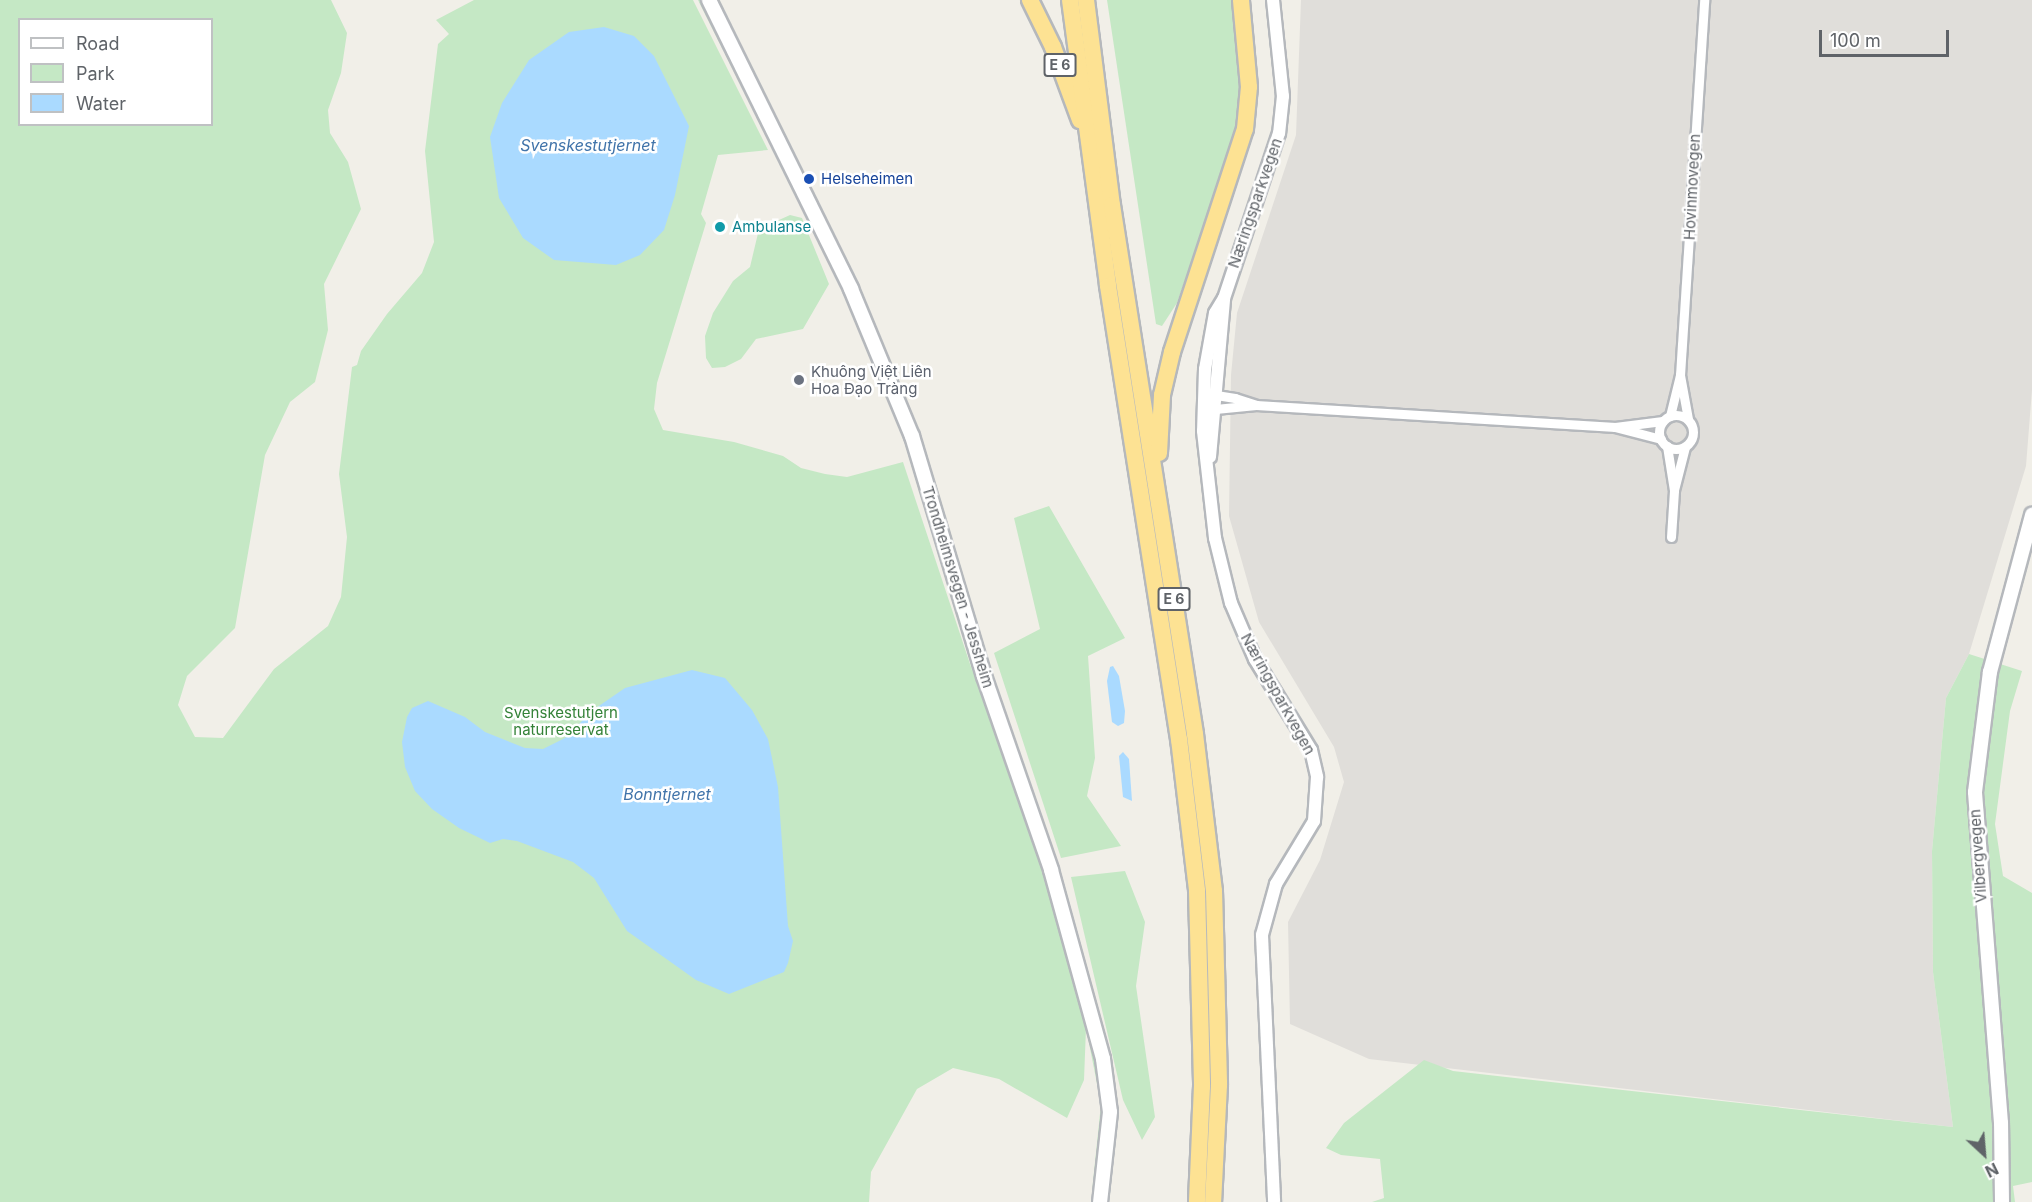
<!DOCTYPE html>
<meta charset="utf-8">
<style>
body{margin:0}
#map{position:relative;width:2032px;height:1202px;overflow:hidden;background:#f1efe8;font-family:Inter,sans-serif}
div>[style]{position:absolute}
.industrial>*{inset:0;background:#e0deda}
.green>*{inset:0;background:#c5e8c5}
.water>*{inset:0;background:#aadaff}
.roads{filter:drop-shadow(2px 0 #b5b8bc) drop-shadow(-2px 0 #b5b8bc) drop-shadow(0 2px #b5b8bc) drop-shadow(0 -2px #b5b8bc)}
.minor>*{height:9px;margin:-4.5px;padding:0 4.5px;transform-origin:4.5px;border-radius:4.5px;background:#fff}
.minor>.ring{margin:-4.5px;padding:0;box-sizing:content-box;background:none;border:9px solid #fff;border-radius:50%}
.tertiary>*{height:12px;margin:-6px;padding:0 6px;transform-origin:6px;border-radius:6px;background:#fff}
.secondary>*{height:14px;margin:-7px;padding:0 7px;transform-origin:7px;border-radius:7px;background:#fff}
.motorway>*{height:16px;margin:-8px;padding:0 8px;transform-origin:8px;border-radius:8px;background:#fde293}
.dots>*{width:16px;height:16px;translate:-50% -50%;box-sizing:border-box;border:3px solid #fff;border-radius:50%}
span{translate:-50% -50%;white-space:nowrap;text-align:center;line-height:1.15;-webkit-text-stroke:5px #fff;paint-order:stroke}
.shield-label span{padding:2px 4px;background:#fff;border:2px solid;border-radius:4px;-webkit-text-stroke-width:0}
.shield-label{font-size:14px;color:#5f6368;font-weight:700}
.transit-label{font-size:15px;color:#164399}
.left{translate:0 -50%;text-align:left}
.street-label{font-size:15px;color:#5f6368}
.culture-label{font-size:15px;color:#0d838f}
.worship-label{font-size:15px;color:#5b616d}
.park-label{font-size:15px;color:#348238}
.water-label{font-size:16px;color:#4174aa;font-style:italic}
.legend{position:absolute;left:18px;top:18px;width:195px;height:108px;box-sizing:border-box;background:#fff;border:2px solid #bfc1c3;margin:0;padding:8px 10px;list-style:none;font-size:18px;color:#5f6368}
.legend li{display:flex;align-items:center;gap:12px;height:30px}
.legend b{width:30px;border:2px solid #bfc1c3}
.north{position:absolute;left:1954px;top:1124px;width:60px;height:60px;-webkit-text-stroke:4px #fff;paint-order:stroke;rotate:154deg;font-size:16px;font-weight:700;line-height:24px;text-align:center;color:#5f6368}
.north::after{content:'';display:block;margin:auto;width:21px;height:27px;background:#5f6368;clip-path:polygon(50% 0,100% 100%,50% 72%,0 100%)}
.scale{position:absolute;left:1819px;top:30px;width:130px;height:27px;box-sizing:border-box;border:3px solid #5f6368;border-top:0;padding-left:8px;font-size:18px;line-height:21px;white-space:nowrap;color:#5f6368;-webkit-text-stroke:4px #fff;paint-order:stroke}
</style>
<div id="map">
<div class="industrial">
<i style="clip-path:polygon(1301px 0,2032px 0,2032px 390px,2026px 466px,1969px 654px,1946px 698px,1932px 851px,1933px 972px,1953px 1127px,1369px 1059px,1290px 1024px,1288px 922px,1320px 860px,1344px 782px,1334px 747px,1259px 622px,1229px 516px,1231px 375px,1237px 313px,1296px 135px)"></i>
</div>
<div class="green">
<i style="clip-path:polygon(evenodd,0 0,331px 0,347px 33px,341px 73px,328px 110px,330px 133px,348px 162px,361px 209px,324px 284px,328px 330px,315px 382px,290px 402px,265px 455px,235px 628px,187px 676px,178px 705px,195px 737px,223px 738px,274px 669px,328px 626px,341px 597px,347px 537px,339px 474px,352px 367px,357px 365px,361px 351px,387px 314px,422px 273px,434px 242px,425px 151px,438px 44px,449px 34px,436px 20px,474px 0,693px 0,768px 150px,718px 155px,701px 214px,706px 223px,657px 383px,654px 409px,663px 430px,734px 442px,783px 456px,801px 468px,825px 474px,847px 477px,903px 462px,973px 673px,928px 512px,1034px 827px,1100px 1069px,1104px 1117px,1092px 1191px,1101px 1104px,1086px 1028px,1084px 1080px,1067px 1118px,999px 1079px,953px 1068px,917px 1089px,871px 1172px,869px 1202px,0 1202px,0 0,20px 20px,212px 20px,212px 124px,20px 124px,20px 20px)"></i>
<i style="clip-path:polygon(698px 0,703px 0,820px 241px,819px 241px)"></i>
<i style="clip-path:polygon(1107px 0,1232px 0,1241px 94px,1239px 124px,1177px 303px,1162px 326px,1156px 324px)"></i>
<i style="clip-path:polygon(790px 215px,802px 218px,829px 284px,803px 329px,756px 339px,741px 359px,725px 367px,712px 368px,706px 358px,705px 336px,713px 313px,733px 281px,750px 267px,759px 229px)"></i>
<i style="clip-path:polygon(1049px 506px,1125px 638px,1088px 656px,1095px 758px,1087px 796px,1121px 846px,1061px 858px,994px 653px,1040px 629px,1014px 518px)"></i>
<i style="clip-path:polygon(1969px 654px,2022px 671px,2010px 711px,1995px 824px,2003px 876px,2032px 893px,2032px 1182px,2013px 1186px,2015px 1202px,1372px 1202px,1384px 1198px,1380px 1159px,1341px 1155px,1326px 1148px,1344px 1123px,1424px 1060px,1453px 1071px,1953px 1127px,1933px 972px,1932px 851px,1946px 698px)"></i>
<i style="clip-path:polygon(1125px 871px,1145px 922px,1136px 986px,1155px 1117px,1142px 1140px,1123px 1100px,1071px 877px)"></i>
</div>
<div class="water">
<i style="clip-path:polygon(604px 27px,634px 36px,654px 56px,689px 126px,675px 195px,664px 230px,640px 255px,616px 265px,554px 260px,523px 238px,499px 198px,490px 137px,502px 103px,529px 60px,569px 32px)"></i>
<i style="clip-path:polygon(1113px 666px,1119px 676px,1125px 711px,1124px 723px,1118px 726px,1112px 722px,1107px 681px,1110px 667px)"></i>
<i style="clip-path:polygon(692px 670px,725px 678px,752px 710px,768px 739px,778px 787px,788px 926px,793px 941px,788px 963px,784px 972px,729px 994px,696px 980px,627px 931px,594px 878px,573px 862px,517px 841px,503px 839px,490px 843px,459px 828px,432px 809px,415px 791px,405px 767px,402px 742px,407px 717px,412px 708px,428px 701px,465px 717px,485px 732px,525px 748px,543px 749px,565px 738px,593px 710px,625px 688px)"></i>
<i style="clip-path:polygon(1123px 752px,1129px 759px,1132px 801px,1123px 797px,1119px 756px)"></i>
</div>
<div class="roads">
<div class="minor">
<i style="left:1680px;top:375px;width:376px;rotate:-86.3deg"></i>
<i style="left:1216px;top:395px;width:19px;rotate:9deg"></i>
<i style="left:1235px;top:398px;width:22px;rotate:18deg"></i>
<i style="left:1256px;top:405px;width:41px;rotate:174.4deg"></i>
<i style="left:1215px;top:409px;width:14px;rotate:-150deg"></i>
<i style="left:1203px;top:402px;width:15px;rotate:-28deg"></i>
<i style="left:1256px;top:405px;width:360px;rotate:3.5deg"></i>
<i class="ring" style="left:1659px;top:415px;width:25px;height:25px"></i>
<i style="left:1670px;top:416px;width:42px;rotate:-76.3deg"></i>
<i style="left:1680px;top:375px;width:45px;rotate:79.7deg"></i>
<i style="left:1661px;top:439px;width:48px;rotate:-165.4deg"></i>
<i style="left:1615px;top:427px;width:48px;rotate:-7.1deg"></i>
<i style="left:1667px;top:446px;width:45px;rotate:81deg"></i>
<i style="left:1674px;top:490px;width:44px;rotate:-75.7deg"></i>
<i style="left:1671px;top:537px;width:47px;rotate:-86.3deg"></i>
</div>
<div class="tertiary">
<i style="left:1273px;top:0;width:97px;rotate:84.1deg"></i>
<i style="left:1283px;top:96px;width:37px;rotate:96deg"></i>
<i style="left:1279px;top:133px;width:174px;rotate:108.4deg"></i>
<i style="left:1224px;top:298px;width:17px;rotate:121deg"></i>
<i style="left:1215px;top:313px;width:57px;rotate:100.1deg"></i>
<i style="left:1205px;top:369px;width:62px;rotate:91.8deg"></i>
<i style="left:1203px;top:431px;width:108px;rotate:83.6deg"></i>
<i style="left:1215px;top:538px;width:67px;rotate:76.2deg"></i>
<i style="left:1231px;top:603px;width:61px;rotate:66.8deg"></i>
<i style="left:1255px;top:659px;width:107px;rotate:58.4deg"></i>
<i style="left:1311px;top:750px;width:28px;rotate:77deg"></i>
<i style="left:1317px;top:777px;width:44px;rotate:93.9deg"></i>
<i style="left:1314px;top:821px;width:74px;rotate:121.1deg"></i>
<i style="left:1276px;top:884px;width:53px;rotate:105.4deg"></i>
<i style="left:1262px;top:935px;width:267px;rotate:87.4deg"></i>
<i style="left:1210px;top:457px;width:159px;rotate:-84.9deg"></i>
</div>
<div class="secondary">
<i style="left:709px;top:0;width:322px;rotate:63.8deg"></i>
<i style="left:851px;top:289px;width:159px;rotate:67.5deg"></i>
<i style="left:912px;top:436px;width:251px;rotate:73.3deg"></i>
<i style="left:984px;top:676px;width:205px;rotate:70.9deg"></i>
<i style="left:1051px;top:870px;width:196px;rotate:74.6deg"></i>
<i style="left:1103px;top:1059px;width:53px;rotate:82.5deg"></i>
<i style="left:1110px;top:1112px;width:91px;rotate:96.3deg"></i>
<i style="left:2002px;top:1202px;width:79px;rotate:-90.7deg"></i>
<i style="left:2001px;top:1123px;width:332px;rotate:-94.5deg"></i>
<i style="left:1975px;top:792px;width:121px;rotate:-82.9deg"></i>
<i style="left:1990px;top:672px;width:163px;rotate:-75deg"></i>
</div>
<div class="motorway">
<i style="left:1030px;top:0;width:52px;rotate:63.9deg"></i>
<i style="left:1053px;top:47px;width:78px;rotate:69.7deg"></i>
<i style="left:1070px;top:0;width:289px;rotate:82.4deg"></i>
<i style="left:1108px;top:286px;width:459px;rotate:81.1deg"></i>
<i style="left:1179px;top:739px;width:153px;rotate:83.2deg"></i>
<i style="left:1197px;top:891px;width:195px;rotate:88.5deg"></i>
<i style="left:1202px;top:1086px;width:116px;rotate:92.5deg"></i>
<i style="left:1086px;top:0;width:207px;rotate:82.8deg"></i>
<i style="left:1112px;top:205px;width:535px;rotate:81.08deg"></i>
<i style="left:1195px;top:734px;width:158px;rotate:83.1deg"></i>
<i style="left:1214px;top:891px;width:194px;rotate:88.5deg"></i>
<i style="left:1219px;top:1085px;width:117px;rotate:92.9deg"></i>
<i style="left:1159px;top:453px;width:58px;rotate:-87deg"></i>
<i style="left:1162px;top:395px;width:44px;rotate:-76.9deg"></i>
<i style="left:1172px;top:352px;width:235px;rotate:-71.9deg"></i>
<i style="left:1245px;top:129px;width:42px;rotate:-84.6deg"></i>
<i style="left:1249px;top:87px;width:87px;rotate:-95.3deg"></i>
</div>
</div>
<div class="dots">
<i style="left:809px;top:179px;background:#1a4fb4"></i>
<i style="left:720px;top:227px;background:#0f9aa8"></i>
<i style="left:799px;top:380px;background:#6b7280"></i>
</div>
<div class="shield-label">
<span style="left:1060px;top:65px">E 6</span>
<span style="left:1174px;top:599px">E 6</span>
</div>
<div class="transit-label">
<span class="left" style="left:821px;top:179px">Helseheimen</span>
</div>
<div class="street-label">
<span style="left:1692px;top:187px;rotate:-87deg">Hovinmovegen</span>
<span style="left:1255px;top:203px;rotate:-71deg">Næringsparkvegen</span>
<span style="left:958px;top:587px;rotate:73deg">Trondheimsvegen - Jessheim</span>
<span style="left:1278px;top:694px;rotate:61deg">Næringsparkvegen</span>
<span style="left:1978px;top:856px;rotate:-94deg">Vilbergvegen</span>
</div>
<div class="culture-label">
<span class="left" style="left:732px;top:227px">Ambulanse</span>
</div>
<div class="worship-label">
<span class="left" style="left:811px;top:380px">Khuông Việt Liên<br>Hoa Đạo Tràng</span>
</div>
<div class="park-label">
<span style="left:561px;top:721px">Svenskestutjern<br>naturreservat</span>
</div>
<div class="water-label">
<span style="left:588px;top:145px">Svenskestutjernet</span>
<span style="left:667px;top:794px">Bonntjernet</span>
</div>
<ul class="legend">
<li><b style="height:8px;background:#fff"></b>Road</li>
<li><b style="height:16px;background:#c5e8c5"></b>Park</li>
<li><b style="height:16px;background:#aadaff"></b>Water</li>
</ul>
<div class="north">N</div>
<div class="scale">100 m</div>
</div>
